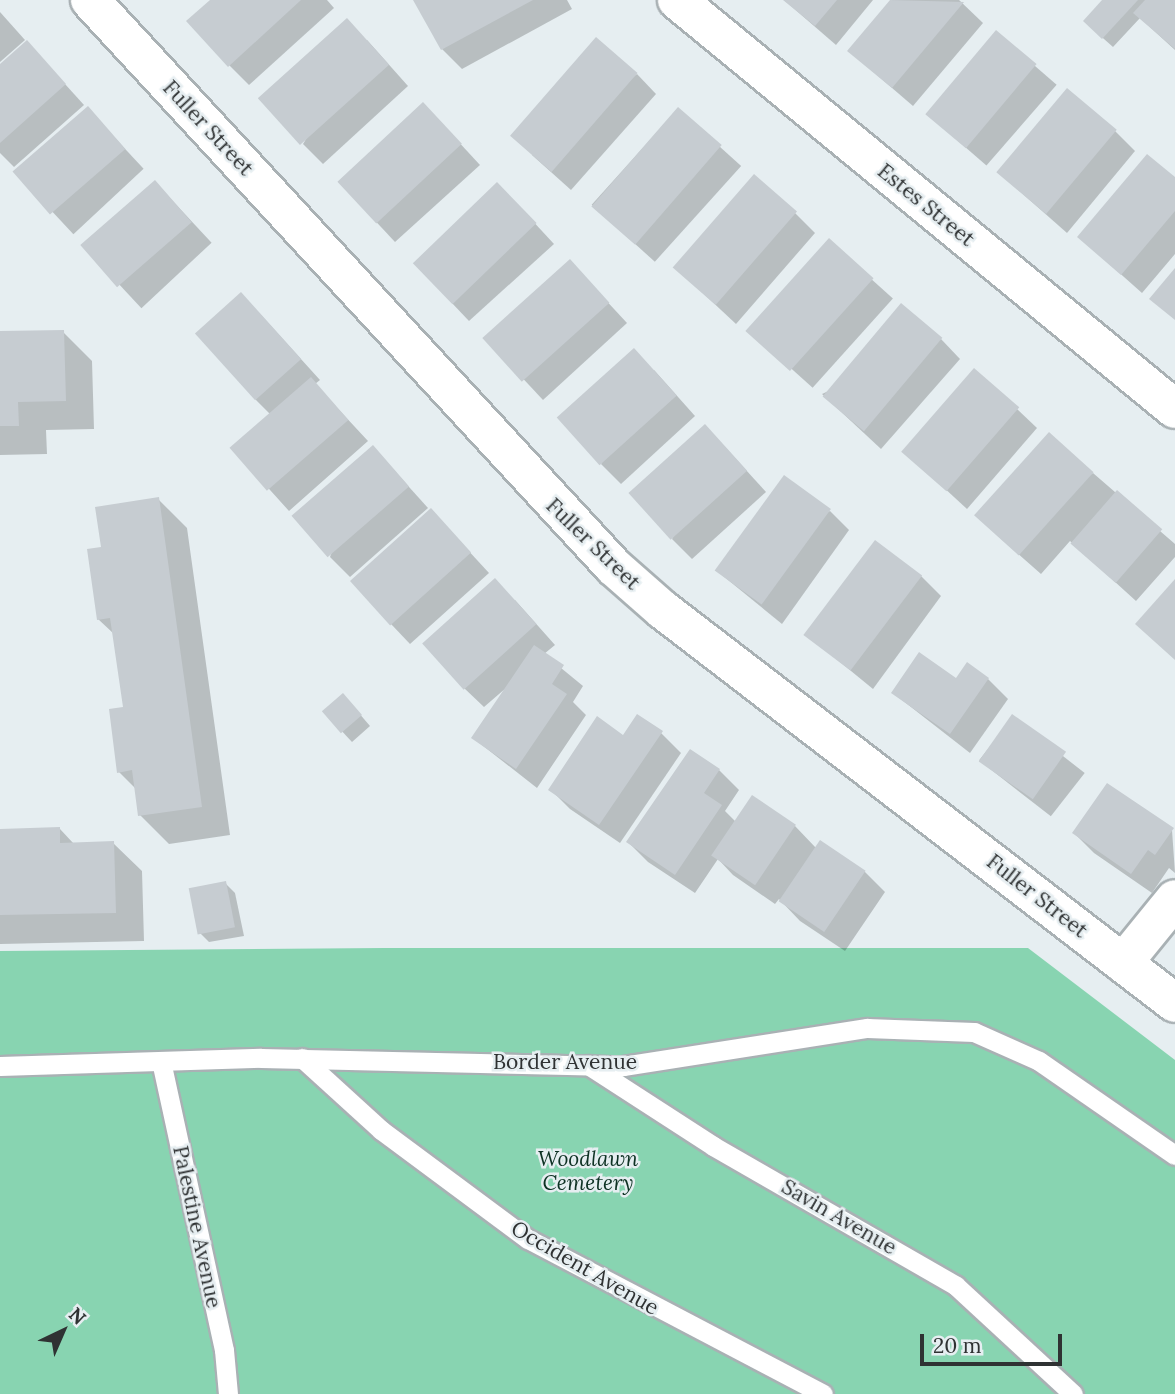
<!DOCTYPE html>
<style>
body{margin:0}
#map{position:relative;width:1175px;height:1394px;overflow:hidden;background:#e6eef1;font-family:Lora,serif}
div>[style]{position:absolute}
.green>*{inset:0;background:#88d4b1}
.shadow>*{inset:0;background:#0003;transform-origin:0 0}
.building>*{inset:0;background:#c6ccd1;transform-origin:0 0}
.roads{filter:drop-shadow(2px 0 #a9b1b4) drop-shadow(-2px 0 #a9b1b4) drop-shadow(0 2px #a9b1b4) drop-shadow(0 -2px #a9b1b4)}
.service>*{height:19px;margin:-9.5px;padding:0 9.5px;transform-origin:9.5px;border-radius:9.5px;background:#fff}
.minor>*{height:38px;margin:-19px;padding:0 19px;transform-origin:19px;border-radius:19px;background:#fff}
.tertiary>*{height:38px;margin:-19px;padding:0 19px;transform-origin:19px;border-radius:19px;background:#fff}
span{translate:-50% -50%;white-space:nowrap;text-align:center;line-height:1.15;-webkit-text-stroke:5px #e6eef1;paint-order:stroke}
.street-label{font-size:21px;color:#2f3233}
.park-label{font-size:21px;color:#0e3224;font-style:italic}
.north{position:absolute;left:28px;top:1296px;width:70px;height:70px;-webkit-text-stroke:5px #e6eef1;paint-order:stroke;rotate:44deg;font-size:19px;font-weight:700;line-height:28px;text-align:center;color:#2f3233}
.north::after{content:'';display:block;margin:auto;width:24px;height:32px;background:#2f3233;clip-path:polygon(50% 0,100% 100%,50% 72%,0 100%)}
.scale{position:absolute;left:920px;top:1334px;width:142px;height:32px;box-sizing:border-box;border:4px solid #2f3233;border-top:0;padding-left:9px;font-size:21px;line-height:24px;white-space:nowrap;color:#2f3233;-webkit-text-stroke:5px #e6eef1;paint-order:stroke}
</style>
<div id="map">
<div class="green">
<i style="clip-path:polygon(384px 948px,1028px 948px,1175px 1060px,1175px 1394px,0 1394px,0 951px)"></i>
</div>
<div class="shadow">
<i style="clip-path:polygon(212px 0,327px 0,334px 8px,249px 85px,229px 65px)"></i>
<i style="clip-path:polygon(415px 0,567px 0,572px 9px,462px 69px,442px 49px)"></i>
<i style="clip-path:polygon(784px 0,873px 0,836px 45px)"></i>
<i style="clip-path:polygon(892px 0,959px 0,983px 23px,913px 106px,849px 51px)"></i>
<i style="clip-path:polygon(1105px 0,1175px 0,1175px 50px,1140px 18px,1113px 47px,1095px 31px)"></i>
<i style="clip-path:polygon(0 12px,25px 40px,0 62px)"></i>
<i style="left:997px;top:33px;width:79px;height:107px;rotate:41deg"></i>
<i style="clip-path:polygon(367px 40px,408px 86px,323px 164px,303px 144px)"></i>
<i style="clip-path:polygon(27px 42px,84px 105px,14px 167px,0 153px,0 67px)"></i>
<i style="clip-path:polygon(637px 74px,656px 94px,571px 190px,532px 155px)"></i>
<i style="left:87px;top:108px;width:83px;height:96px;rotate:47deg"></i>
<i style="left:678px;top:109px;width:85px;height:129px;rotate:42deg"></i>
<i style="clip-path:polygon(443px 125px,480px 165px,395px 242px,339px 182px)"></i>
<i style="clip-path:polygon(1115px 131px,1135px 151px,1067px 233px,999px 173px)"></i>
<i style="clip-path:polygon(1175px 179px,1175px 254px,1142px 293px,1079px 237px)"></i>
<i style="left:155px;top:182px;width:83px;height:96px;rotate:47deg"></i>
<i style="clip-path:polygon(517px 204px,554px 244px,469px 321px,450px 301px)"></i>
<i style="clip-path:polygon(795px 213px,815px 233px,736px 324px,675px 267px)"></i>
<i style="left:829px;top:241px;width:86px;height:120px;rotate:42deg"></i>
<i style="clip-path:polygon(589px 282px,627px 323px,543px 400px,486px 339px)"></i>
<i style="clip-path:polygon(261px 315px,320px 380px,315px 384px,368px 441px,289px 511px,233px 449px,271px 415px,256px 400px)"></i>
<i style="clip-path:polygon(63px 332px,92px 361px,94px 429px,46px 430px,47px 454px,0 455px,0 333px)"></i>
<i style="clip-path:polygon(941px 339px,960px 359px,881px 449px,822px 394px)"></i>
<i style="clip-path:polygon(654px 370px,695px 416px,621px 484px,601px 464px)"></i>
<i style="clip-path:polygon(1017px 409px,1037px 428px,967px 509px,904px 451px)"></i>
<i style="clip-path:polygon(373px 447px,428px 508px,350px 577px,330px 557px)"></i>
<i style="clip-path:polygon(725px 447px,766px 492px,692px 559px,672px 539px)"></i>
<i style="clip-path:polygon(1093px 473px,1175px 544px,1175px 557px,1136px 601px,1070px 541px,1041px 574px,998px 536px)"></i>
<i style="clip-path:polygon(158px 499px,187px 528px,230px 835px,169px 844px,140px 815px,136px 789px,119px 772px,125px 709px,114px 634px,98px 619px,103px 548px)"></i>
<i style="clip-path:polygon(431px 510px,489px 573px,410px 644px,391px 624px)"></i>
<i style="clip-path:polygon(830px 511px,849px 530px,782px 624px,717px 571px)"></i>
<i style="clip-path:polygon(921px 576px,941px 596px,873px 689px,807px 635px)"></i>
<i style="clip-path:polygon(515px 600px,555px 645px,544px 654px,583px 686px,573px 702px,586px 715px,537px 788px,473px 738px,506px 688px,484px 707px,464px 688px)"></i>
<i style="clip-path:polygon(988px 679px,1008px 699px,970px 753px,893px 693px)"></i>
<i style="clip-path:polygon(352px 705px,370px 726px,352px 742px,324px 712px)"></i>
<i style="left:1013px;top:717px;width:91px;height:55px;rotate:38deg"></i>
<i style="clip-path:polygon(661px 733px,681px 753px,620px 843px,570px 809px,550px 789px)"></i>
<i style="clip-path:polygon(719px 770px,739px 790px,725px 811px,736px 822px,795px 826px,816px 848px,865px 872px,885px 892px,845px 951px,800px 921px,779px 899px,775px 904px,733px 875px,718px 859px,695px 893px,648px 862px,628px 842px)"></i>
<i style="clip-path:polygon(60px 829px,74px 844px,113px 843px,142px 871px,144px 941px,0 944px,0 831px)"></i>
<i style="clip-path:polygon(1172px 830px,1175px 873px,1169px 868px,1152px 893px,1094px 853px,1074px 833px)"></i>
<i style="clip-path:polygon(225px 883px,235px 893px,244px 936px,209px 942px,199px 932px)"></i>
</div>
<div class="building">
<i style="clip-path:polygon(210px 0,301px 0,228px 67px,186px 21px)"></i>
<i style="clip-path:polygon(413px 0,533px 0,441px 50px)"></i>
<i style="clip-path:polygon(783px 0,837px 0,815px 26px)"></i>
<i style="clip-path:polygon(890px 0,964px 2px,892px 88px,847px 51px)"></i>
<i style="clip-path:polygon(1102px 0,1138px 0,1102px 39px,1083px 21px)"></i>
<i style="clip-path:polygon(1145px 0,1175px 0,1175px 49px,1133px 13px)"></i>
<i style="left:347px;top:18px;width:63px;height:120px;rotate:48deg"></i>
<i style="left:996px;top:30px;width:53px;height:110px;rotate:40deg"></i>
<i style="left:596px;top:37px;width:55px;height:131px;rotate:41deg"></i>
<i style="clip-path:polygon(27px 40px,66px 84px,0 143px,0 64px)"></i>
<i style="left:1067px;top:88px;width:65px;height:110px;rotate:40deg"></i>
<i style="left:423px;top:102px;width:57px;height:117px;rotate:47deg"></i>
<i style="left:88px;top:106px;width:57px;height:100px;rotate:49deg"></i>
<i style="left:678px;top:107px;width:58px;height:132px;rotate:41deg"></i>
<i style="clip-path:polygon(1147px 154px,1175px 177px,1175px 211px,1121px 275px,1077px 237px)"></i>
<i style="left:754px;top:174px;width:57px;height:124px;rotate:41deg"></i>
<i style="left:155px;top:180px;width:56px;height:99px;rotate:49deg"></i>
<i style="left:497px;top:182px;width:57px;height:117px;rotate:46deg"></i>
<i style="left:829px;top:238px;width:60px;height:125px;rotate:42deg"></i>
<i style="left:570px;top:259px;width:59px;height:118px;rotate:48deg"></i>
<i style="clip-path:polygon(1175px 268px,1175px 320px,1149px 299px)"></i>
<i style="left:241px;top:292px;width:90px;height:62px;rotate:48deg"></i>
<i style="left:901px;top:303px;width:54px;height:122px;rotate:40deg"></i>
<i style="clip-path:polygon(64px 330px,66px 401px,18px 402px,19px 426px,0 426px,0 331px)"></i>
<i style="left:634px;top:348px;width:64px;height:104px;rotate:48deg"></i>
<i style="left:974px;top:368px;width:60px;height:111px;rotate:41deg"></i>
<i style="left:311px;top:377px;width:57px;height:108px;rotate:49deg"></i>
<i style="left:705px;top:424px;width:63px;height:103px;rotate:48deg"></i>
<i style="left:1049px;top:432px;width:60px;height:112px;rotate:42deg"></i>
<i style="left:373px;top:445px;width:55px;height:108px;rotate:49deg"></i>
<i style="left:784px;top:475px;width:58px;height:118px;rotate:36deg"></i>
<i style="left:1117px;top:490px;width:60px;height:71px;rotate:41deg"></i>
<i style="clip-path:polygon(159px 497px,202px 807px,138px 816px,132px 770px,117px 773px,109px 709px,123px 707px,110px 618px,97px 620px,87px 549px,101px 547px,95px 507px)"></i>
<i style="left:431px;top:508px;width:60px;height:109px;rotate:48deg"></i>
<i style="left:875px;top:540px;width:59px;height:119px;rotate:37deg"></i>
<i style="left:495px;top:578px;width:62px;height:98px;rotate:48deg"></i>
<i style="clip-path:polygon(1175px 579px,1175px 660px,1135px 624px)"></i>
<i style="clip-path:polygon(534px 645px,564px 665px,552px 684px,567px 694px,516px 769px,471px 738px)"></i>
<i style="clip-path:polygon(919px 652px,956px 678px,967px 662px,989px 678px,950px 734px,891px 693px)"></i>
<i style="left:343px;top:693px;width:29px;height:28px;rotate:49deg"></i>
<i style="clip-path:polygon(637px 714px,663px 731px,599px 825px,548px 790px,597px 716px,623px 735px)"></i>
<i style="left:1012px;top:714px;width:66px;height:58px;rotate:35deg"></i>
<i style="clip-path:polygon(690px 749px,720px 769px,704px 793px,722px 805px,675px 875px,626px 842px)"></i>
<i style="clip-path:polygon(1107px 783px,1174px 828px,1155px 855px,1148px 850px,1131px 874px,1072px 833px)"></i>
<i style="left:752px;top:795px;width:53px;height:73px;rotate:34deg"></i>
<i style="clip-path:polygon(60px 827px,60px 843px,114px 841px,116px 913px,0 915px,0 829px)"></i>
<i style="left:820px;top:840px;width:55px;height:74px;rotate:34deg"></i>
<i style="left:226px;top:881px;width:47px;height:38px;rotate:79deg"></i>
</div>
<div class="roads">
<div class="service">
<i style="left:302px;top:1058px;width:107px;rotate:42.3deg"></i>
<i style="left:381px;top:1130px;width:183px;rotate:36.6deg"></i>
<i style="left:528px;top:1239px;width:333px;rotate:27.7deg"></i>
<i style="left:161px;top:1061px;width:296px;rotate:77.7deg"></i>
<i style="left:224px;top:1350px;width:44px;rotate:84.8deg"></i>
<i style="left:588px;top:1065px;width:149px;rotate:32.9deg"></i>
<i style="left:713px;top:1146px;width:280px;rotate:29.9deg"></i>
<i style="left:956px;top:1286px;width:159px;rotate:42.7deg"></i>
<i style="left:0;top:1066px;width:261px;rotate:-1.8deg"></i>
<i style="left:261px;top:1058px;width:362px;rotate:1.3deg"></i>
<i style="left:623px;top:1066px;width:247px;rotate:-8.9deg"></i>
<i style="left:867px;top:1028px;width:107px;rotate:2.1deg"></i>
<i style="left:974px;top:1032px;width:71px;rotate:24deg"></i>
<i style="left:1039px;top:1061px;width:165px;rotate:34.7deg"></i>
</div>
<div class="minor">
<i style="left:677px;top:0;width:644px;rotate:39.4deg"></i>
<i style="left:1123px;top:963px;width:82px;rotate:-50.9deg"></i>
</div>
<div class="tertiary">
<i style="left:90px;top:0;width:772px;rotate:47.26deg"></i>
<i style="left:614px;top:567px;width:65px;rotate:41.3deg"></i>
<i style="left:663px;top:610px;width:645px;rotate:37.51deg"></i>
</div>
</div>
<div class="street-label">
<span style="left:208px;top:128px;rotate:47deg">Fuller Street</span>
<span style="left:926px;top:205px;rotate:39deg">Estes Street</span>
<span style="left:593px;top:544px;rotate:44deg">Fuller Street</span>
<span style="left:1037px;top:896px;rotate:38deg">Fuller Street</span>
<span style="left:565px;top:1062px">Border Avenue</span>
<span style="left:839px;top:1217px;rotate:30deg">Savin Avenue</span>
<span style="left:197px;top:1227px;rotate:78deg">Palestine Avenue</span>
<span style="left:585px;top:1268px;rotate:30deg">Occident Avenue</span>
</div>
<div class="park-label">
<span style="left:588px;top:1171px">Woodlawn<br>Cemetery</span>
</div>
<div class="north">N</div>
<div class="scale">20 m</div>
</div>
